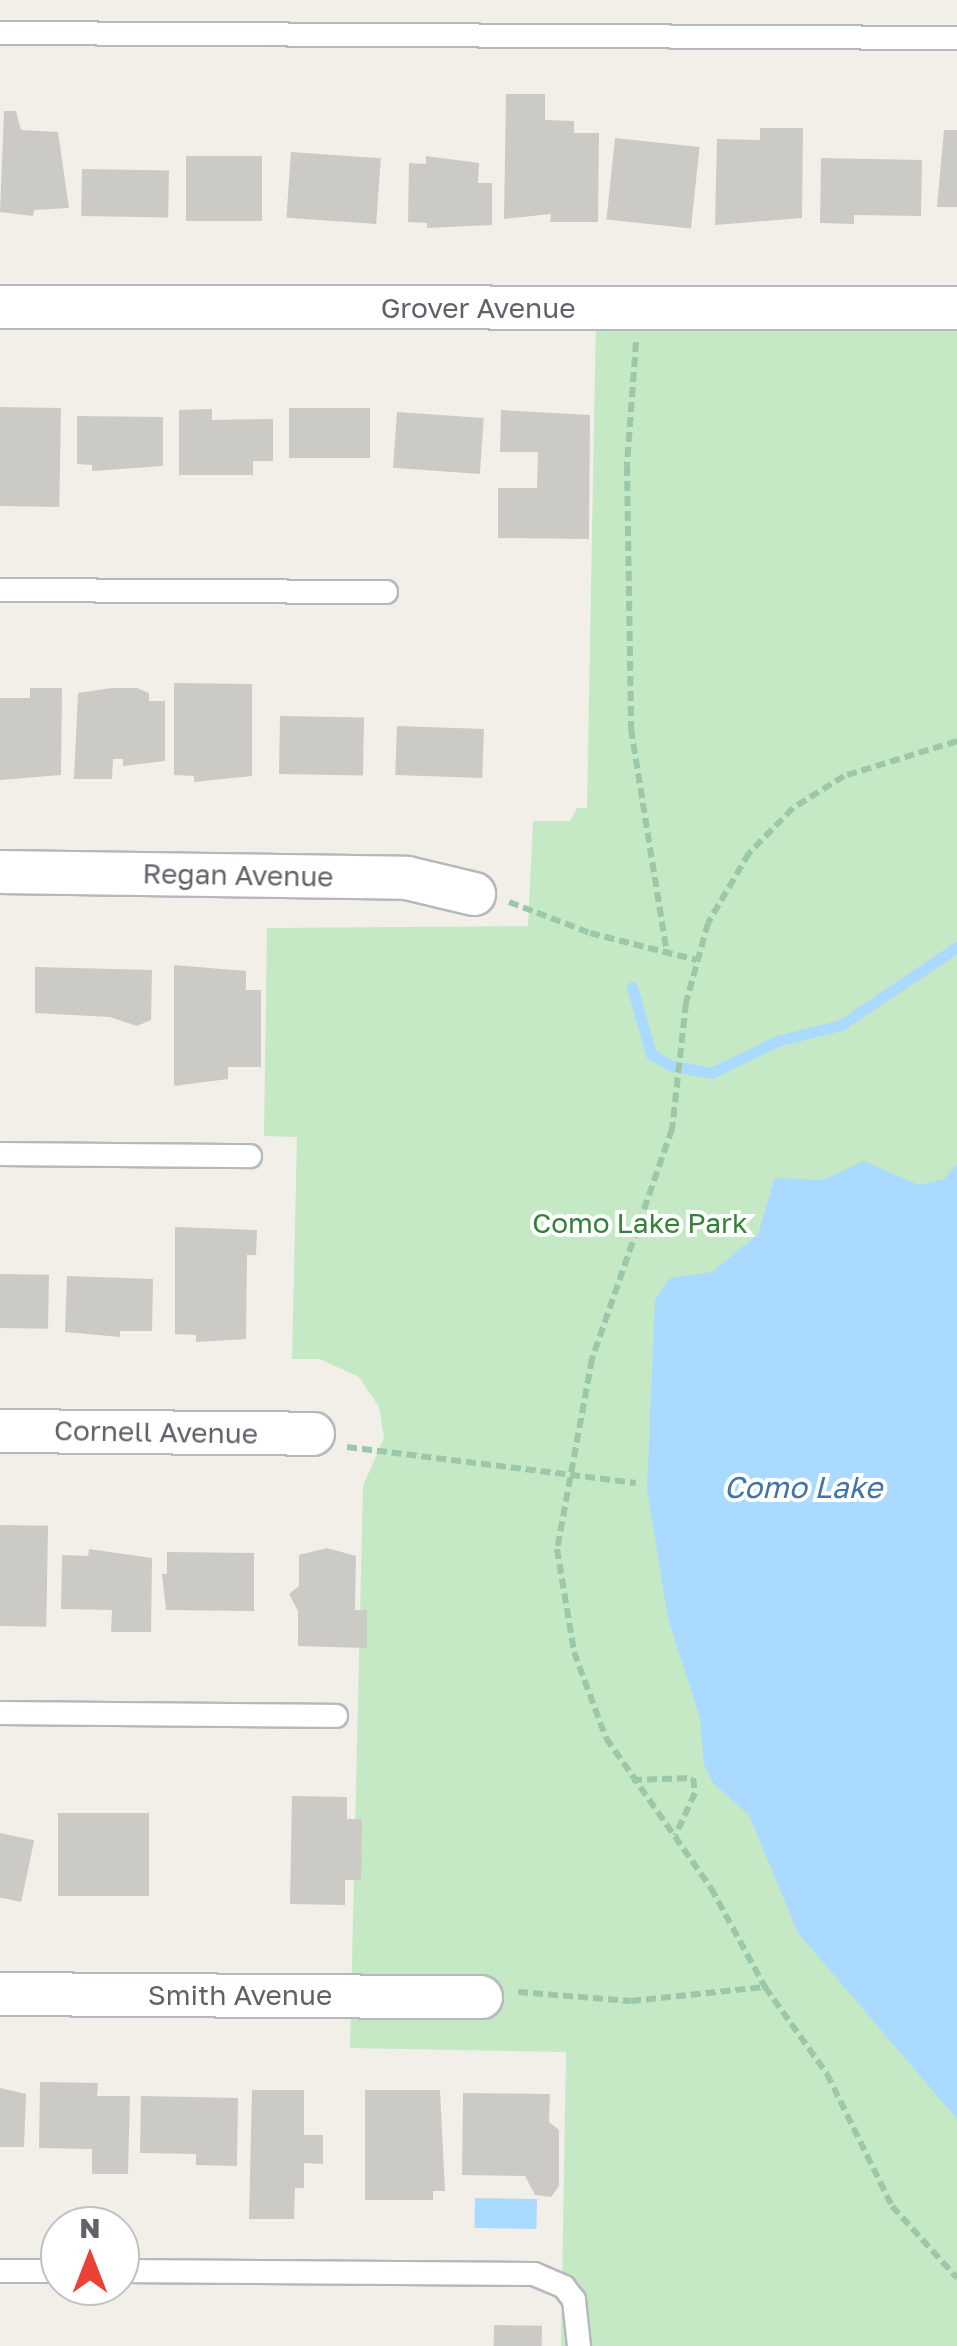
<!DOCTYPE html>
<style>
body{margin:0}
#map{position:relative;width:957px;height:2346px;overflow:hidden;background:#f1efe8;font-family:"Golos Text",sans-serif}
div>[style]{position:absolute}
.green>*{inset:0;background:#c5e8c5}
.water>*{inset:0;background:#aadaff;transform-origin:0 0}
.stream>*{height:11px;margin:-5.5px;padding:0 5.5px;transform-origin:5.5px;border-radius:5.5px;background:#aadaff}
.building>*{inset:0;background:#cccac5;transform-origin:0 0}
.path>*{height:6px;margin-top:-3px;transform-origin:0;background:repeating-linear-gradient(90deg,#9cc7a9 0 10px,transparent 0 15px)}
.roads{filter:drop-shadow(2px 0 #b5b8bc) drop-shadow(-2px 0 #b5b8bc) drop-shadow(0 2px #b5b8bc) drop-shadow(0 -2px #b5b8bc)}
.lane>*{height:22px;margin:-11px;padding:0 11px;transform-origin:11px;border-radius:11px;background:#fff}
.street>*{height:42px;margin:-21px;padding:0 21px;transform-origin:21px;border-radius:21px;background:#fff}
span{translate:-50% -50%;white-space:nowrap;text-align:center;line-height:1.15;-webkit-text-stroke:8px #fff;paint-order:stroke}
.street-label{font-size:28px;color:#5f6368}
.park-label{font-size:28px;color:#348238}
.water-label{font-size:30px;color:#4174aa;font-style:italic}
.north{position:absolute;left:40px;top:2206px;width:100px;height:100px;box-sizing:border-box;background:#fff;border:2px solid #bfc1c3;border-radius:50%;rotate:0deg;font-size:28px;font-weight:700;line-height:40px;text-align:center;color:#5f6368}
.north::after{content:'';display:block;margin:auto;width:35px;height:45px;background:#ea4335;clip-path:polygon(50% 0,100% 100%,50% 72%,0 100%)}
</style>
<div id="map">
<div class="green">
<i style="clip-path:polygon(596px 317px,957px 320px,957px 2346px,561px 2346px,566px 2052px,350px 2048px,363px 1486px,384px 1438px,379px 1407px,359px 1377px,320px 1359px,292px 1359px,297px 1137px,264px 1136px,267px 928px,528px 926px,533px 821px,570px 821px,577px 808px,587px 808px)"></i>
</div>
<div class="water">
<i style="clip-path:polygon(864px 1161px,919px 1185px,944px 1179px,957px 1164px,957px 2119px,798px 1933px,749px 1815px,713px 1783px,704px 1765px,700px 1718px,668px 1618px,647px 1489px,655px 1300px,670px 1278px,712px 1272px,758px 1234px,775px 1178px,823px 1180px)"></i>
<i style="left:475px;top:2198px;width:62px;height:30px;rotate:1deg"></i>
</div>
<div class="stream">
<i style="left:632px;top:987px;width:70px;rotate:74.2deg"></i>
<i style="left:651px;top:1054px;width:24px;rotate:30deg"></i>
<i style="left:672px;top:1066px;width:40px;rotate:10deg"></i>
<i style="left:711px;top:1073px;width:73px;rotate:-25.9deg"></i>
<i style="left:777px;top:1041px;width:66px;rotate:-14deg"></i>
<i style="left:841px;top:1025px;width:140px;rotate:-33.9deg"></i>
</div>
<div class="building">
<i style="clip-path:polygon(506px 94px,545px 94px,545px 120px,574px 121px,574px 133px,599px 133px,598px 222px,550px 222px,551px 214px,504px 219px)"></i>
<i style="clip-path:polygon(4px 111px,16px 111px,21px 130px,58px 132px,69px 208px,34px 210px,33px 216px,0 212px)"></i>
<i style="clip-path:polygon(760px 128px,803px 128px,802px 218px,715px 225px,717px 139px,760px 140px)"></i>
<i style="clip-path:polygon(944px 130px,957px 130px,957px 207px,937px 207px)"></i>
<i style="left:615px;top:138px;width:85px;height:82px;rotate:6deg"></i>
<i style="left:291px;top:152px;width:90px;height:66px;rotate:4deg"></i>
<i style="left:186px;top:156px;width:76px;height:65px"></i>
<i style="clip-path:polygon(426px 156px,479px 163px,478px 183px,492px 183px,492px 225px,427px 228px,427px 223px,408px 222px,409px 163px,426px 164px)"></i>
<i style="clip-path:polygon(821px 158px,922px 160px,921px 216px,854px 215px,854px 224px,820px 223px)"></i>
<i style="left:82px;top:169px;width:87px;height:47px;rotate:1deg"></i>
<i style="left:0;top:407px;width:61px;height:99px;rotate:1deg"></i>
<i style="left:289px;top:408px;width:81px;height:50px"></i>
<i style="clip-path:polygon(212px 409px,212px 420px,273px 419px,273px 461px,253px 461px,253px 475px,179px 475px,179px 410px)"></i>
<i style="clip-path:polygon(501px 410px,590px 415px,589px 539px,498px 538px,498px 488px,537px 488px,538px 452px,500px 452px)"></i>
<i style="left:397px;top:412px;width:87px;height:56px;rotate:4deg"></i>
<i style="clip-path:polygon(77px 416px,163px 417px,163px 466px,92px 471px,92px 465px,77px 464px)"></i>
<i style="clip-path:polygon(174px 683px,252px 684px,252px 776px,194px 782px,194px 776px,174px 775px)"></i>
<i style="clip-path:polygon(30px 688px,62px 688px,61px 775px,0 780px,0 698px,30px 698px)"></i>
<i style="clip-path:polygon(112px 688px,137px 688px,149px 693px,149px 701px,165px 701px,165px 761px,123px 766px,123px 759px,113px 759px,112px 779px,74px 779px,78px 693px)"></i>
<i style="left:280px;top:716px;width:84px;height:58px;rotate:1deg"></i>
<i style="left:397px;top:726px;width:87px;height:49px;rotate:2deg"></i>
<i style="clip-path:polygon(174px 965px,246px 971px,246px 990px,261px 990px,261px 1067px,228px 1067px,228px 1079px,174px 1086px)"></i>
<i style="clip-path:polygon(35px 967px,152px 970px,151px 1020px,137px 1026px,110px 1017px,35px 1013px)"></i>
<i style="clip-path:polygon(175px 1227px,257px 1230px,256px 1255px,247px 1255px,246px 1339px,196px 1342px,196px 1335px,175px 1334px)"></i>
<i style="left:0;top:1274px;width:49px;height:54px;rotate:1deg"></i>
<i style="clip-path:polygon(67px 1276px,153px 1279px,152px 1331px,120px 1331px,120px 1337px,65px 1332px)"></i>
<i style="left:0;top:1525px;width:48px;height:101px;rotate:1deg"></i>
<i style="clip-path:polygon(327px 1548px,356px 1556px,355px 1610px,367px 1610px,367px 1648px,298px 1646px,298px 1611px,289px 1594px,299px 1586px,299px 1555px)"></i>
<i style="clip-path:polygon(89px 1549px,152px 1558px,151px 1632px,111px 1632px,112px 1610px,61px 1609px,62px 1555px,88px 1556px)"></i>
<i style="clip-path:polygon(167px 1552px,254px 1553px,254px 1611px,166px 1610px,162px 1574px,167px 1574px)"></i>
<i style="clip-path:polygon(292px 1796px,347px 1797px,347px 1819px,362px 1819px,361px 1880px,345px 1880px,345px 1905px,290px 1904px)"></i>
<i style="left:58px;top:1813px;width:91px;height:83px"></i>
<i style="left:0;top:1833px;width:35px;height:63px;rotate:12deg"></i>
<i style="clip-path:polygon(40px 2082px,98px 2083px,97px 2096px,130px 2096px,128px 2174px,92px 2174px,92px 2149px,39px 2148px)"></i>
<i style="clip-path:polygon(0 2088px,26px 2094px,24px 2147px,0 2147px)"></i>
<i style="clip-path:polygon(252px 2090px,304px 2090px,304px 2135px,323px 2135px,323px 2164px,304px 2163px,304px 2188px,295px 2188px,294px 2219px,249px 2219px)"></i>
<i style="clip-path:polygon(365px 2090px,440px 2090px,445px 2191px,433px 2191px,433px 2200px,365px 2200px)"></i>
<i style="clip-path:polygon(463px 2093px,550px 2094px,549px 2122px,559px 2130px,559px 2186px,551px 2197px,535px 2195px,525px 2176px,462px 2175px)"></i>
<i style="clip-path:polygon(141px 2096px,238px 2098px,237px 2166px,196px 2165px,196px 2154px,140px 2153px)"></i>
<i style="left:494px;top:2325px;width:48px;height:21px;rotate:1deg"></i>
</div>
<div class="path">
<i style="left:636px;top:342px;width:124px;rotate:94.2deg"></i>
<i style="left:627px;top:466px;width:263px;rotate:89.1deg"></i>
<i style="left:631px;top:729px;width:222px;rotate:80.9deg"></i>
<i style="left:957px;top:741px;width:118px;rotate:162.8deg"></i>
<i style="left:844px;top:776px;width:60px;rotate:147.9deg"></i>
<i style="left:793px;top:808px;width:63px;rotate:134.4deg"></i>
<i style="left:749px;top:853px;width:81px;rotate:120.4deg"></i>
<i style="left:708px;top:923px;width:83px;rotate:105.4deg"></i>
<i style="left:686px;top:1003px;width:127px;rotate:96.3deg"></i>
<i style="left:672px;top:1129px;width:244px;rotate:109.2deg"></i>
<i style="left:592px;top:1359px;width:193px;rotate:100.4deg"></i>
<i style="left:557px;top:1549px;width:104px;rotate:80.6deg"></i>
<i style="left:574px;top:1652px;width:92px;rotate:69.6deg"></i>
<i style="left:606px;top:1738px;width:183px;rotate:55deg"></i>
<i style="left:711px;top:1888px;width:113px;rotate:61.4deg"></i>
<i style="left:765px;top:1987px;width:107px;rotate:54.5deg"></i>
<i style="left:827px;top:2074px;width:147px;rotate:63.8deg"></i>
<i style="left:892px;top:2206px;width:97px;rotate:47.9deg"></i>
<i style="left:509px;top:902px;width:87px;rotate:20.9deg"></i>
<i style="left:590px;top:933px;width:110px;rotate:14.2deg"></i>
<i style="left:347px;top:1447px;width:291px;rotate:7.1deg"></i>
<i style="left:632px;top:1780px;width:61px;rotate:-1.9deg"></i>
<i style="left:693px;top:1778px;width:15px;rotate:82deg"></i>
<i style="left:695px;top:1793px;width:47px;rotate:114.9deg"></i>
<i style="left:518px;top:1992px;width:113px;rotate:4.6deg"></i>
<i style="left:631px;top:2001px;width:135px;rotate:-6deg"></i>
</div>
<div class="roads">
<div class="lane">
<i style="left:0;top:33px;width:957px;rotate:0.3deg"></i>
<i style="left:0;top:590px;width:386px;rotate:0.3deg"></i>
<i style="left:0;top:1154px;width:250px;rotate:0.5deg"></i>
<i style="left:0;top:1713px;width:336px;rotate:0.5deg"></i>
<i style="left:0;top:2271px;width:60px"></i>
<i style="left:120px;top:2271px;width:414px;rotate:0.4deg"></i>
<i style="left:534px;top:2274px;width:33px;rotate:23deg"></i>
<i style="left:564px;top:2287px;width:16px;rotate:52deg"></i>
<i style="left:574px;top:2300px;width:46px;rotate:83.8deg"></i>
</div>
<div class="street">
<i style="left:0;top:307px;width:957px;rotate:0.06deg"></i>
<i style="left:0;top:872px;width:407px;rotate:0.8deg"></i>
<i style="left:407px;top:878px;width:69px;rotate:13.4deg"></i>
<i style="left:0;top:1431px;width:313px;rotate:0.5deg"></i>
<i style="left:0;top:1994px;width:481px;rotate:0.4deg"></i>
</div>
</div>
<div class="street-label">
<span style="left:478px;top:308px">Grover Avenue</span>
<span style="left:238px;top:875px;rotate:1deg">Regan Avenue</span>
<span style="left:156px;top:1432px;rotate:1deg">Cornell Avenue</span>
<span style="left:240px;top:1995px">Smith Avenue</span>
</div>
<div class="park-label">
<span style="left:640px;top:1223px">Como Lake Park</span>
</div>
<div class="water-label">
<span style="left:803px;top:1487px">Como Lake</span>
</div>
<div class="north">N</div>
</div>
